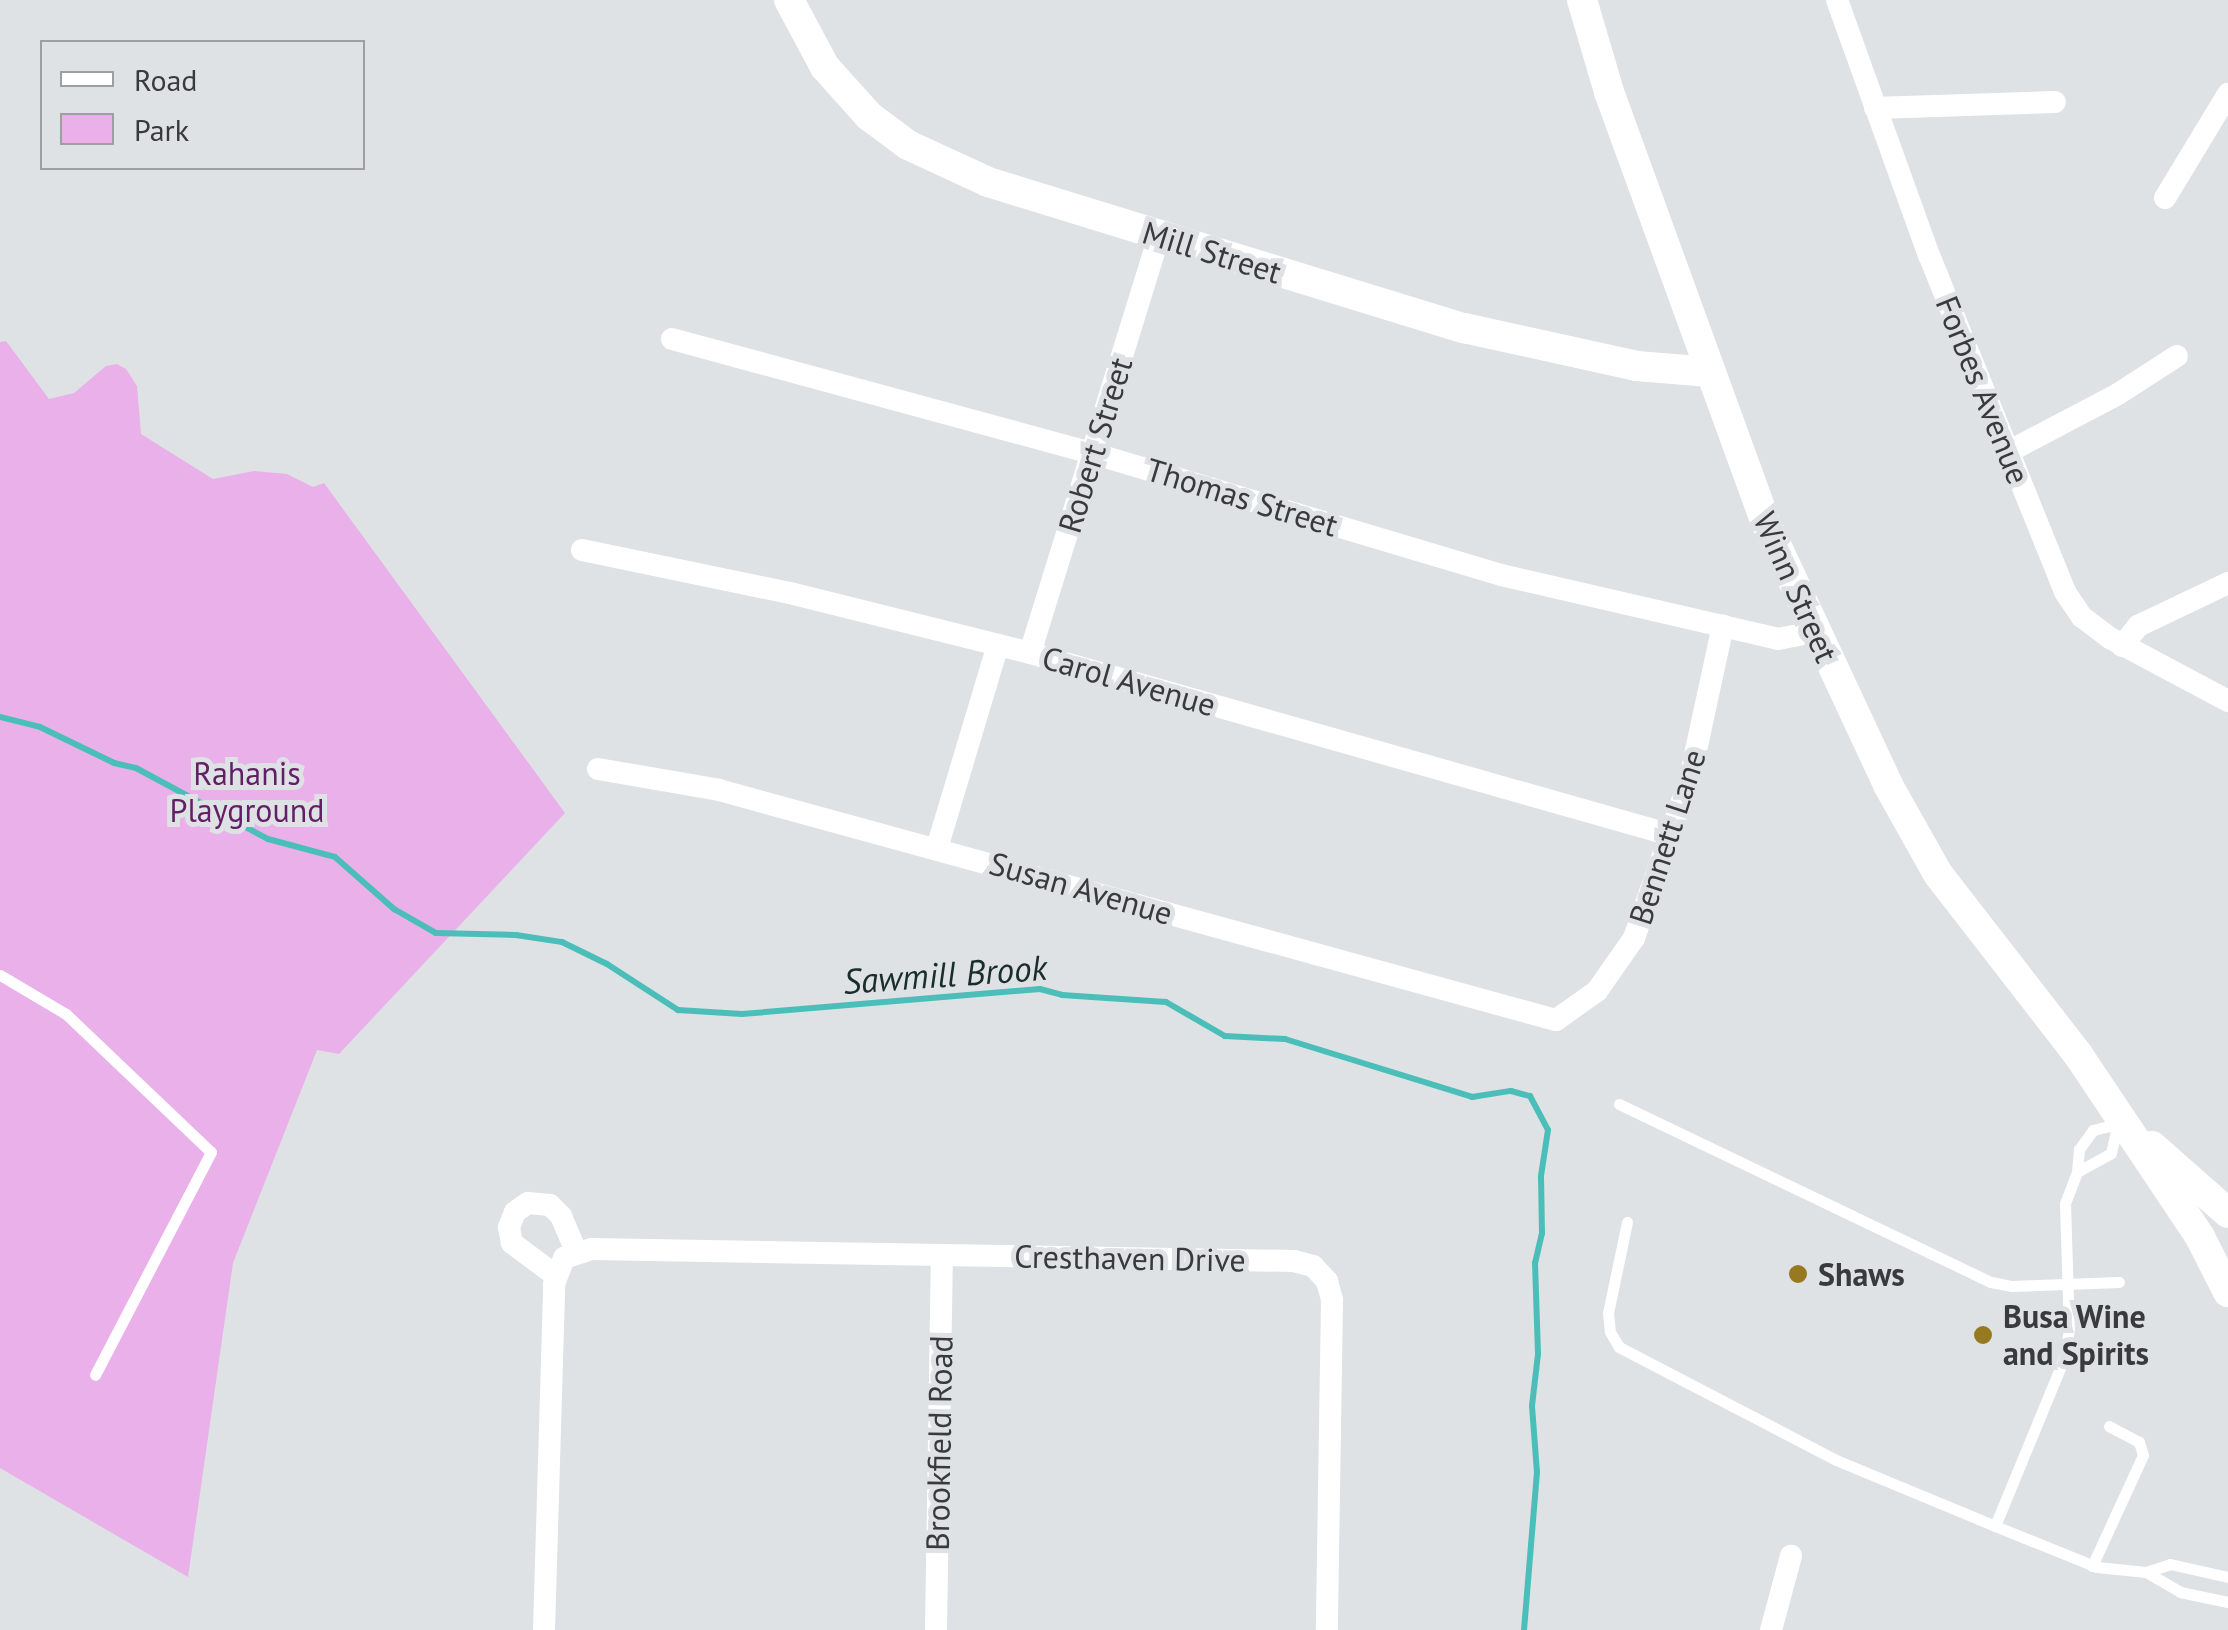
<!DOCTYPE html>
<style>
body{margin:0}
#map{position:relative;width:2228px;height:1630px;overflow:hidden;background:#dfe2e5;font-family:"PT Sans",sans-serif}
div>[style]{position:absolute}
.green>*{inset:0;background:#e9b0ea}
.stream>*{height:6px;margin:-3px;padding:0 3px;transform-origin:3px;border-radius:3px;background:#4bbeb9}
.lane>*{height:11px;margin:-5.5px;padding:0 5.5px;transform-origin:5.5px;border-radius:5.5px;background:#fff}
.street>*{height:22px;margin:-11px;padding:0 11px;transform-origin:11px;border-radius:11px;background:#fff}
.secondary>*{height:30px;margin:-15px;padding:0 15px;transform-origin:15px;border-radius:15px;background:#fff}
.dots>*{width:28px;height:28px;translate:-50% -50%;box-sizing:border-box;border:5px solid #dfe2e5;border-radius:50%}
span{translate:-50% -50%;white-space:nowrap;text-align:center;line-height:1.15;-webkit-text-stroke:10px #dfe2e5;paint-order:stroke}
.street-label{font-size:32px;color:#393a3b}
.park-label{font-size:32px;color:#621f66}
.poi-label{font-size:32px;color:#393a3b;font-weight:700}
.left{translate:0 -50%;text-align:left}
.water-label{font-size:35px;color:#192d2c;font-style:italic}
.legend{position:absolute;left:40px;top:40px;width:325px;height:130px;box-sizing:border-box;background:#dfe2e5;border:2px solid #9d9fa1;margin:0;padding:12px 18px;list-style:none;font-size:30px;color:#393a3b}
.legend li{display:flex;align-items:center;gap:20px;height:50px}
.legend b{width:50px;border:2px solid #9d9fa1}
</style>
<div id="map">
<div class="green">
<i style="clip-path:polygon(6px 341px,49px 399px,74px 393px,106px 366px,117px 364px,126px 369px,137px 386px,141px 434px,213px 479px,254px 471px,287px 474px,313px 487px,324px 483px,565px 813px,339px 1054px,317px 1050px,233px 1263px,188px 1577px,0 1468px,0 342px)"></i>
</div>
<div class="stream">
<i style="left:0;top:717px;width:41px;rotate:14deg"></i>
<i style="left:40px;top:727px;width:82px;rotate:25.9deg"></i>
<i style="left:114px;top:763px;width:23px;rotate:13deg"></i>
<i style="left:136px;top:768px;width:150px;rotate:28.3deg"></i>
<i style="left:268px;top:839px;width:69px;rotate:15deg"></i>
<i style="left:335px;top:857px;width:79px;rotate:41.4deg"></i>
<i style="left:394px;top:909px;width:48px;rotate:29.7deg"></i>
<i style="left:436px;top:933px;width:80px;rotate:1.4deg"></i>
<i style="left:516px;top:935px;width:47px;rotate:8.7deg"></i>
<i style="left:562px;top:942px;width:50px;rotate:26.1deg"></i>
<i style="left:607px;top:964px;width:85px;rotate:32.9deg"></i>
<i style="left:678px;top:1010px;width:64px;rotate:3.6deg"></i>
<i style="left:742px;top:1014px;width:299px;rotate:-4.8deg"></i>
<i style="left:1040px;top:989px;width:23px;rotate:15deg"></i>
<i style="left:1062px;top:995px;width:104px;rotate:3.9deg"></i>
<i style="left:1166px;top:1002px;width:68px;rotate:30deg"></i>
<i style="left:1225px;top:1036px;width:60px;rotate:2.9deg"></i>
<i style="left:1285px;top:1039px;width:196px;rotate:17.2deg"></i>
<i style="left:1472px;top:1097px;width:39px;rotate:-9deg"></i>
<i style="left:1511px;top:1091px;width:20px;rotate:15deg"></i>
<i style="left:1530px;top:1096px;width:38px;rotate:62deg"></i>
<i style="left:1548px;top:1130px;width:47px;rotate:98.7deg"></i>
<i style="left:1541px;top:1176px;width:57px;rotate:89deg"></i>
<i style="left:1542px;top:1233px;width:31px;rotate:103deg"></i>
<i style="left:1535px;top:1263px;width:91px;rotate:88.1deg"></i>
<i style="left:1538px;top:1354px;width:52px;rotate:96.6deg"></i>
<i style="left:1532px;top:1406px;width:66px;rotate:85.7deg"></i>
<i style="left:1537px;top:1472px;width:159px;rotate:94.7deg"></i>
</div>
<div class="lane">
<i style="left:0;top:975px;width:77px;rotate:30.6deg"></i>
<i style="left:66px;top:1014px;width:200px;rotate:43.6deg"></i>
<i style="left:211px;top:1152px;width:251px;rotate:117.5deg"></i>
<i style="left:1619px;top:1104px;width:412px;rotate:25.6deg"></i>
<i style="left:1991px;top:1282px;width:20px;rotate:11deg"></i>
<i style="left:2011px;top:1286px;width:108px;rotate:-2.1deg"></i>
<i style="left:2117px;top:1124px;width:25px;rotate:166deg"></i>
<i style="left:2093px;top:1130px;width:24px;rotate:126deg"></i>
<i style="left:2079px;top:1149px;width:23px;rotate:95deg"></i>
<i style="left:2077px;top:1172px;width:34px;rotate:111deg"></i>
<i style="left:2065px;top:1204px;width:124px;rotate:88.2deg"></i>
<i style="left:2069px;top:1328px;width:28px;rotate:98deg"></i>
<i style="left:2065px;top:1356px;width:184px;rotate:112.4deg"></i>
<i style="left:1995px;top:1526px;width:110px;rotate:21.9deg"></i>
<i style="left:2097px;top:1567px;width:49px;rotate:5.8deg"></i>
<i style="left:2146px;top:1572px;width:25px;rotate:-18deg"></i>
<i style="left:2170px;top:1564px;width:59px;rotate:12.6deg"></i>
<i style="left:2077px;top:1172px;width:39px;rotate:-29deg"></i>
<i style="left:2111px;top:1153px;width:31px;rotate:-77deg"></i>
<i style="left:1627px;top:1222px;width:93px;rotate:101.8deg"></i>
<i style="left:1608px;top:1313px;width:19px;rotate:84deg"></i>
<i style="left:1610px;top:1332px;width:17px;rotate:59deg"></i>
<i style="left:1619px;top:1347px;width:245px;rotate:27.5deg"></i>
<i style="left:1836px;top:1460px;width:172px;rotate:22.5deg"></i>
<i style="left:2092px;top:1566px;width:122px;rotate:-65.3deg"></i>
<i style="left:2143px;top:1455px;width:14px;rotate:-107deg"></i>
<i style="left:2139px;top:1442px;width:34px;rotate:-152deg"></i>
<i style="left:2146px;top:1572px;width:39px;rotate:30deg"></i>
<i style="left:2180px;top:1592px;width:49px;rotate:11.8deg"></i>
</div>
<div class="street">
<i style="left:1837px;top:0;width:271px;rotate:70.2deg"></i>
<i style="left:1929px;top:255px;width:363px;rotate:68deg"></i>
<i style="left:2065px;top:592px;width:30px;rotate:56deg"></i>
<i style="left:2082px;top:617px;width:35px;rotate:37deg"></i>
<i style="left:2110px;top:638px;width:134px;rotate:28.1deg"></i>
<i style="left:1875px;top:108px;width:180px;rotate:-1.9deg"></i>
<i style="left:2165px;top:198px;width:122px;rotate:-58.8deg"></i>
<i style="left:672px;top:339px;width:435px;rotate:15.2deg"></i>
<i style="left:1092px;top:453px;width:427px;rotate:16.6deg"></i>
<i style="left:1501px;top:575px;width:284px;rotate:13deg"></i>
<i style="left:1778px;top:639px;width:37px;rotate:-11deg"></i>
<i style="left:2008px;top:452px;width:124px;rotate:-27.8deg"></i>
<i style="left:2118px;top:394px;width:70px;rotate:-32.8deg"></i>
<i style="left:582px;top:550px;width:212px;rotate:11.7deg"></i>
<i style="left:790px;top:593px;width:247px;rotate:14deg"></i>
<i style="left:1030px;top:653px;width:666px;rotate:15.85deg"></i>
<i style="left:2122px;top:646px;width:26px;rotate:-51deg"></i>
<i style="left:2138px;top:626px;width:100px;rotate:-25.5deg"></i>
<i style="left:1030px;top:653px;width:436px;rotate:-72.8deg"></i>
<i style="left:598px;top:769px;width:123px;rotate:9.8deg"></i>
<i style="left:719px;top:790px;width:868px;rotate:15.37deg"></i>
<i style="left:1556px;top:1020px;width:50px;rotate:-35.3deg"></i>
<i style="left:1597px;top:991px;width:65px;rotate:-55.1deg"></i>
<i style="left:1634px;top:938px;width:170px;rotate:-70.7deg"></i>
<i style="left:1690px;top:778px;width:156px;rotate:-77.8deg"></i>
<i style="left:937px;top:848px;width:212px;rotate:-73.3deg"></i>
<i style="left:555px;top:1275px;width:54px;rotate:-143.3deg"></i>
<i style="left:512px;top:1243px;width:16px;rotate:-101deg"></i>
<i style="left:509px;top:1227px;width:16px;rotate:-68deg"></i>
<i style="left:515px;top:1212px;width:16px;rotate:-35deg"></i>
<i style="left:528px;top:1203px;width:22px;rotate:5deg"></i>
<i style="left:550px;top:1205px;width:16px;rotate:45deg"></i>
<i style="left:561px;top:1216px;width:38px;rotate:67deg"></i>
<i style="left:544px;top:1630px;width:346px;rotate:-88.3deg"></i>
<i style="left:554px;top:1284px;width:28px;rotate:-69deg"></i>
<i style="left:564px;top:1258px;width:29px;rotate:-18deg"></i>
<i style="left:592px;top:1249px;width:702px;rotate:0.98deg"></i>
<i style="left:1294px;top:1261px;width:20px;rotate:15deg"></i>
<i style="left:1313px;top:1266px;width:21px;rotate:47deg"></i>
<i style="left:1327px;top:1281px;width:20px;rotate:75deg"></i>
<i style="left:1332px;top:1300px;width:330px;rotate:90.9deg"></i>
<i style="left:936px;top:1630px;width:374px;rotate:-89.1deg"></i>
<i style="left:1771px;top:1630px;width:77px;rotate:-74.9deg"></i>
</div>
<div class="secondary">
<i style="left:789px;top:0;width:76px;rotate:61.8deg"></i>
<i style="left:825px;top:67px;width:66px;rotate:48.1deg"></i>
<i style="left:869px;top:116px;width:49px;rotate:36.6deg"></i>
<i style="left:908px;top:145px;width:88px;rotate:24.8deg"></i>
<i style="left:988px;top:182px;width:498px;rotate:17.1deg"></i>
<i style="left:1464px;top:328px;width:177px;rotate:12.4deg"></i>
<i style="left:1637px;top:366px;width:73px;rotate:4.7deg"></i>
<i style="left:1582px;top:0;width:96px;rotate:73.6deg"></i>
<i style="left:1609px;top:92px;width:459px;rotate:70deg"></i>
<i style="left:1766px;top:523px;width:289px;rotate:65deg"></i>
<i style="left:1888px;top:785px;width:102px;rotate:60.7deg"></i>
<i style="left:1938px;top:874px;width:230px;rotate:52.2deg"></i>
<i style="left:2079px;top:1056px;width:218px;rotate:56.2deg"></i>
<i style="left:2200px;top:1237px;width:62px;rotate:63deg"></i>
<i style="left:2152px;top:1146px;width:101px;rotate:41.4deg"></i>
</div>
<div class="dots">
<i style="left:1798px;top:1274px;background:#977921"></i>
<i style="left:1983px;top:1335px;background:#977921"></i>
</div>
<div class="street-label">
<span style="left:1212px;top:252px;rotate:17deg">Mill Street</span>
<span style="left:1983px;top:390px;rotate:68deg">Forbes Avenue</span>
<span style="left:1095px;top:445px;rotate:-73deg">Robert Street</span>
<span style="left:1242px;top:497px;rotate:17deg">Thomas Street</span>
<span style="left:1796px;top:587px;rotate:66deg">Winn Street</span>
<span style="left:1129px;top:681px;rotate:16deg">Carol Avenue</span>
<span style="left:1667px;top:837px;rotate:-72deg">Bennett Lane</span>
<span style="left:1081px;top:888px;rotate:16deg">Susan Avenue</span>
<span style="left:1130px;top:1258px;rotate:1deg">Cresthaven Drive</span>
<span style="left:939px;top:1443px;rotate:-89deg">Brookfield Road</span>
</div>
<div class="park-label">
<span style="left:247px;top:792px">Rahanis<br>Playground</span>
</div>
<div class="poi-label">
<span class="left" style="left:1818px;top:1274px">Shaws</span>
<span class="left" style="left:2003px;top:1335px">Busa Wine<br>and Spirits</span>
</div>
<div class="water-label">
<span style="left:945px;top:974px;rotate:-4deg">Sawmill Brook</span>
</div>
<ul class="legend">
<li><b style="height:12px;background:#fff"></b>Road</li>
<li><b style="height:28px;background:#e9b0ea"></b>Park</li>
</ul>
</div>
